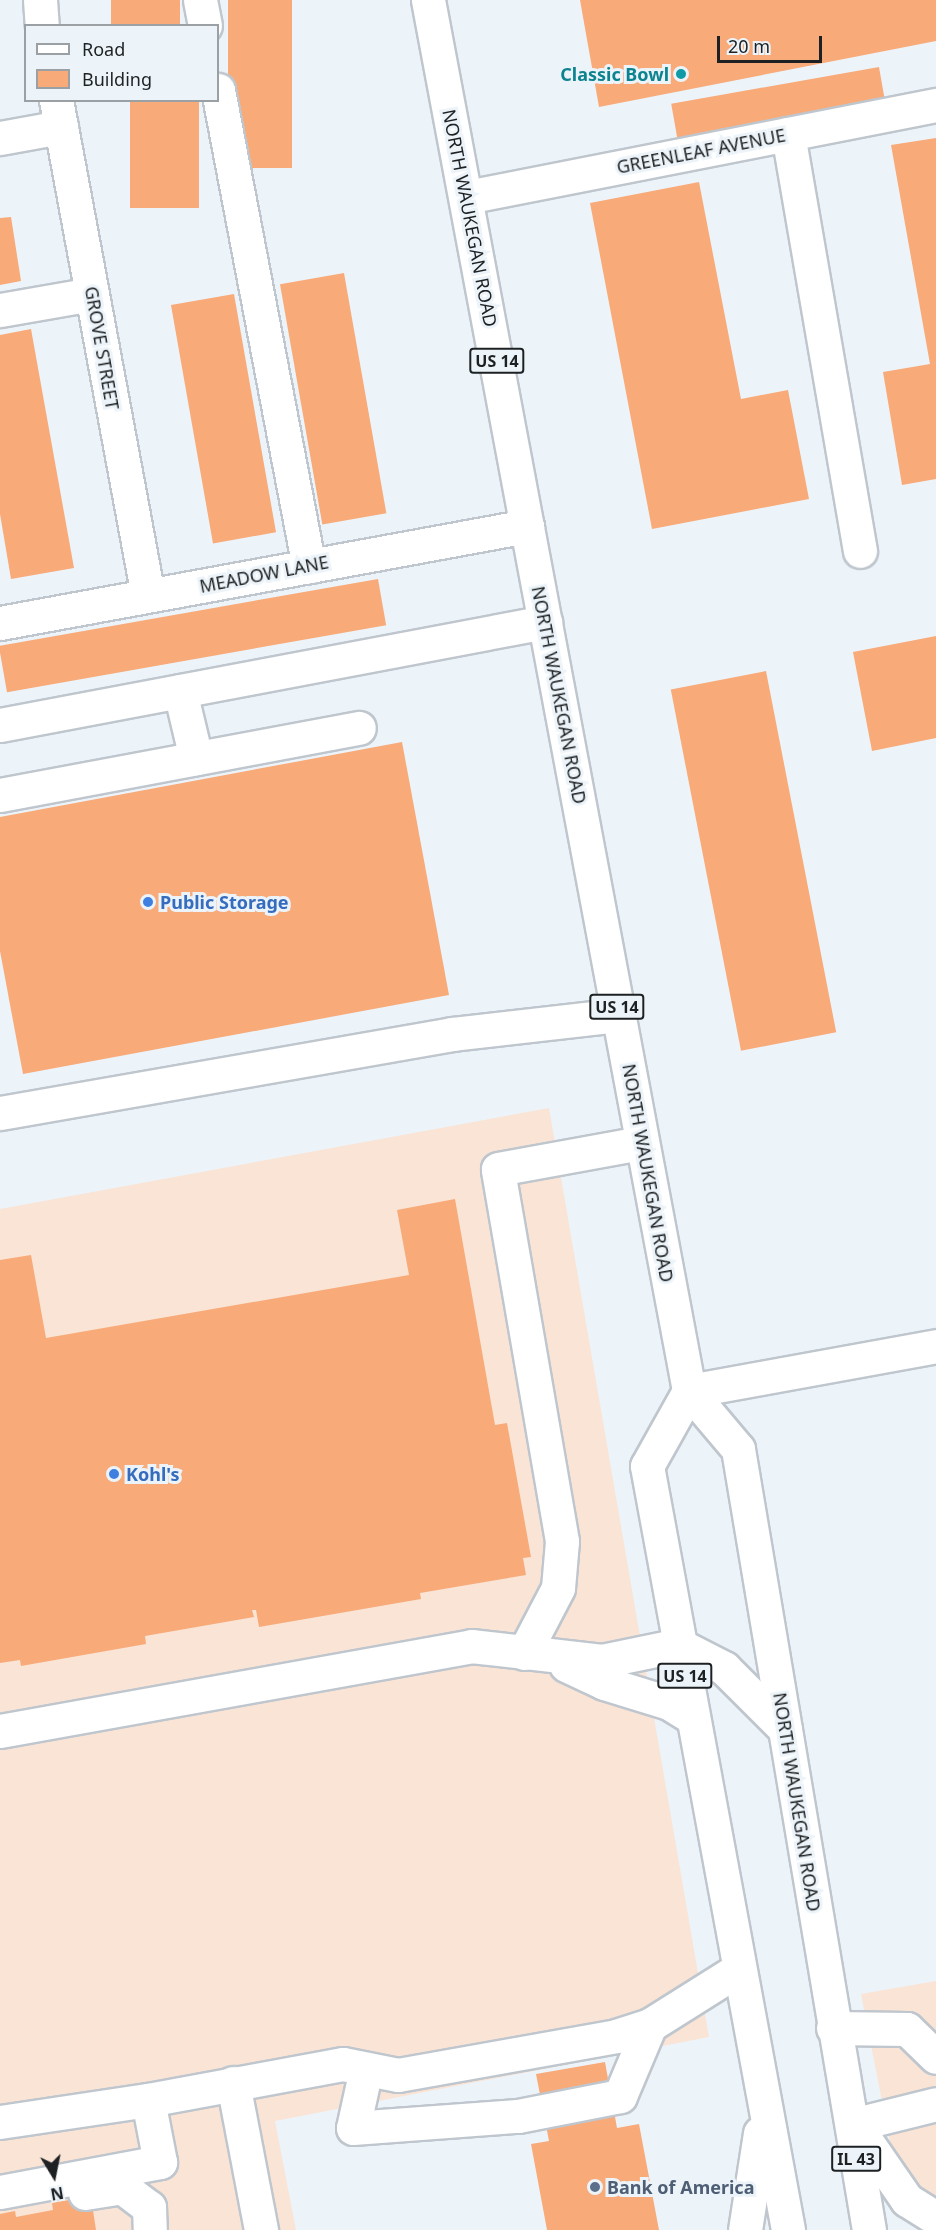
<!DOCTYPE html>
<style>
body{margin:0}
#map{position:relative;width:936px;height:2230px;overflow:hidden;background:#ecf4fa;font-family:"Noto Sans",sans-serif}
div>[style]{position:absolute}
.commercial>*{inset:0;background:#f9e4d5}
.building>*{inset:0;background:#f8aa79;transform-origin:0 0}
.roads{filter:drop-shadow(2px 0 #bfc6cd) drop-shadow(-2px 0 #bfc6cd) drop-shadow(0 2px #bfc6cd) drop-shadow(0 -2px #bfc6cd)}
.minor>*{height:33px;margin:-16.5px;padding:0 16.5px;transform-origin:16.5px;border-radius:16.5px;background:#fff}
.major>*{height:33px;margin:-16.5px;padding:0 16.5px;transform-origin:16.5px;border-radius:16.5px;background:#fff}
.dots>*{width:16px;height:16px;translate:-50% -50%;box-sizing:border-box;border:3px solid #ecf4fa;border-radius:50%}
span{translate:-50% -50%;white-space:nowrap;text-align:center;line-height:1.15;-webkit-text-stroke:6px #ecf4fa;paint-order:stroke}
.shield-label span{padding:2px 4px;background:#ecf4fa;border:2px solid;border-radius:4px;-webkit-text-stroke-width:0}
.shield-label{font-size:16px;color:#1e2123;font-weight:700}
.culture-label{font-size:18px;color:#0d838f;font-weight:700}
.right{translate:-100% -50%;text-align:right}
.street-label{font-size:18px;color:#1e2123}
.shop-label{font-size:18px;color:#366cbe;font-weight:700}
.left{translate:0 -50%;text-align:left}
.service-label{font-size:18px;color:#4e5e75;font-weight:700}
.legend{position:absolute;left:24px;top:24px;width:195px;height:78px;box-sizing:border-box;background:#ecf4fa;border:2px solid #9aa0a4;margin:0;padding:8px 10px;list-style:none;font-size:18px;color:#1e2123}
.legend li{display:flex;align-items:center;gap:12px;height:30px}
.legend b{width:30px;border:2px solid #9aa0a4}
.north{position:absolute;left:24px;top:2146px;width:60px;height:60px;-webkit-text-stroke:4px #ecf4fa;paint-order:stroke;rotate:170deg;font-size:16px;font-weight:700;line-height:24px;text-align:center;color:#1e2123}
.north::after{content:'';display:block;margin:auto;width:21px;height:27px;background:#1e2123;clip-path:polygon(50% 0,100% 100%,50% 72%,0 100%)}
.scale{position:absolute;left:717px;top:36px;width:105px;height:27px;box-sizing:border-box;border:3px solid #1e2123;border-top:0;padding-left:8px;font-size:18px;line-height:21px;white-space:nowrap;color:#1e2123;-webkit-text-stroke:4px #ecf4fa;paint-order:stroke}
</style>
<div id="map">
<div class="commercial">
<i style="clip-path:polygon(549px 1108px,709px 2037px,275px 2121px,296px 2230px,0 2230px,0 1209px)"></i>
<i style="clip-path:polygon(936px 1981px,936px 2208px,911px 2186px,892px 2152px,861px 1994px)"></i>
</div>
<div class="building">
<i style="left:111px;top:0;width:69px;height:26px"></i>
<i style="left:228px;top:0;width:64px;height:168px"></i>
<i style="clip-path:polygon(580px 0,936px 0,936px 41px,599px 107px)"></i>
<i style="left:879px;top:67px;width:36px;height:211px;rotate:80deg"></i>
<i style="left:130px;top:100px;width:69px;height:108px"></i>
<i style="clip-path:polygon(936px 138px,936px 479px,902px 485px,883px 372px,930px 364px,891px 145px)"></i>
<i style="clip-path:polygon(699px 182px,741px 399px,788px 390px,809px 499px,652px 529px,590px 203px)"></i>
<i style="clip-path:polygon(11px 217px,21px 281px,0 285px,0 218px)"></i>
<i style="left:344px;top:273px;width:244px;height:65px;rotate:80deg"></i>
<i style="left:234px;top:294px;width:242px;height:64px;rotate:80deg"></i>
<i style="clip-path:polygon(31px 329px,74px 568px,11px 579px,0 514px,0 335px)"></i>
<i style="left:378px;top:579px;width:47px;height:385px;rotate:80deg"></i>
<i style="clip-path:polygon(936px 636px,936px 738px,872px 751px,853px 652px)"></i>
<i style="left:766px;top:671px;width:368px;height:97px;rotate:79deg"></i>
<i style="clip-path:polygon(402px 742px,449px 995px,23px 1074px,0 951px,0 817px)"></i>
<i style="clip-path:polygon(455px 1199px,495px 1425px,507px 1423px,531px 1557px,523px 1558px,526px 1575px,420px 1593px,421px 1599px,259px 1627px,256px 1610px,252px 1610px,254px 1617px,145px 1636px,146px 1644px,21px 1666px,20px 1660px,0 1663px,0 1260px,31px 1255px,46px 1338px,409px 1275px,397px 1210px)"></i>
<i style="clip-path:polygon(605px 2062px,617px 2128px,639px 2124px,659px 2230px,547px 2230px,531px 2144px,549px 2141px,536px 2074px)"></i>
<i style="clip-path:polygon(80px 2198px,92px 2204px,96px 2230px,0 2230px,0 2214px,15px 2211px,16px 2217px,53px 2210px,52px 2203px)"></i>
</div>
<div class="roads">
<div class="minor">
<i style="left:40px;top:0;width:26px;rotate:86deg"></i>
<i style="left:200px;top:0;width:26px;rotate:79deg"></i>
<i style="left:218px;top:90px;width:485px;rotate:79.2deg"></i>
<i style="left:56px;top:100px;width:504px;rotate:79.49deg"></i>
<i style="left:788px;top:134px;width:423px;rotate:80.2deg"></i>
<i style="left:0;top:138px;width:62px;rotate:-10.2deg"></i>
<i style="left:467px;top:197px;width:478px;rotate:-11.1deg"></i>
<i style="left:0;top:310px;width:93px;rotate:-9.9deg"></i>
<i style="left:0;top:623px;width:536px;rotate:-10.43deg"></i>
<i style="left:180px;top:691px;width:69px;rotate:76.6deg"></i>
<i style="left:0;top:725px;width:555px;rotate:-10.7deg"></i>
<i style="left:0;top:795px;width:365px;rotate:-10.6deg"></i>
<i style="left:0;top:1113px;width:459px;rotate:-9.9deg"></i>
<i style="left:452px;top:1034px;width:168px;rotate:-6.5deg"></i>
<i style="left:689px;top:1391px;width:251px;rotate:-10.3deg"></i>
<i style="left:524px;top:1653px;width:73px;rotate:-62.4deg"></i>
<i style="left:558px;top:1588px;width:47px;rotate:-85.1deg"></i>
<i style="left:562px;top:1541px;width:377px;rotate:-99.8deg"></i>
<i style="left:498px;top:1169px;width:145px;rotate:-10.3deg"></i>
<i style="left:566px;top:1665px;width:42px;rotate:25.3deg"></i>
<i style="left:604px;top:1683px;width:68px;rotate:17.1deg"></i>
<i style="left:669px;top:1703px;width:28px;rotate:32deg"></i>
<i style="left:0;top:1731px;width:479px;rotate:-10.2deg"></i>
<i style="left:471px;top:1646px;width:132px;rotate:6.5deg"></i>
<i style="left:602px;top:1661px;width:79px;rotate:-11.7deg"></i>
<i style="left:679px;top:1645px;width:51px;rotate:27.1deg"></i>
<i style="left:724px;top:1668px;width:86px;rotate:45deg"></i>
<i style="left:833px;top:2028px;width:74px;rotate:0.8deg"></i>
<i style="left:907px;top:2029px;width:40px;rotate:44deg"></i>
<i style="left:366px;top:2069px;width:60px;rotate:102.4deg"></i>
<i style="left:353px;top:2128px;width:165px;rotate:-4.2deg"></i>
<i style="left:518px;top:2116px;width:104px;rotate:-11.1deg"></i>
<i style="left:620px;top:2096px;width:77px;rotate:-67.1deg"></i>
<i style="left:233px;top:2083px;width:150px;rotate:79.2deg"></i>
<i style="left:0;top:2122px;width:150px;rotate:-8.5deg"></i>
<i style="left:148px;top:2100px;width:198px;rotate:-10.5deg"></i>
<i style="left:343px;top:2064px;width:56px;rotate:11.3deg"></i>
<i style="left:398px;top:2075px;width:221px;rotate:-10.1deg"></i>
<i style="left:616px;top:2036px;width:36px;rotate:-18deg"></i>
<i style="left:650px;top:2025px;width:105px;rotate:-32.2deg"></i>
<i style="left:856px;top:2124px;width:82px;rotate:-14deg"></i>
<i style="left:0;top:2192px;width:163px;rotate:-10.6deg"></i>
<i style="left:160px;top:2162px;width:63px;rotate:-101deg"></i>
<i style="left:85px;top:2193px;width:37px;rotate:-9deg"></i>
<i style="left:122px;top:2187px;width:34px;rotate:37deg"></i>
<i style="left:149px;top:2207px;width:23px;rotate:88deg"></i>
</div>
<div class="major">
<i style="left:428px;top:0;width:1415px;rotate:79.37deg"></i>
<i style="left:689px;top:1391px;width:76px;rotate:49.8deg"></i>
<i style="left:738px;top:1449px;width:792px;rotate:80.48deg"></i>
<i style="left:689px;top:1391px;width:86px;rotate:119.2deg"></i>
<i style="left:647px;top:1466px;width:777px;rotate:79.54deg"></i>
<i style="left:858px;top:2129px;width:86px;rotate:55.4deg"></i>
<i style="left:907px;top:2200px;width:34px;rotate:32deg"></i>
<i style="left:745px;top:2230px;width:98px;rotate:-81.2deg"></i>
</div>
</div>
<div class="dots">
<i style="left:681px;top:74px;background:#0f9aa8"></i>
<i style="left:148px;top:902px;background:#3f7fe0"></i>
<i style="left:114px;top:1474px;background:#3f7fe0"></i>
<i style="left:595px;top:2187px;background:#5c6f8a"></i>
</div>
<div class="shield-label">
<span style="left:497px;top:361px">US 14</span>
<span style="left:617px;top:1007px">US 14</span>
<span style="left:685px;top:1676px">US 14</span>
<span style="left:856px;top:2159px">IL 43</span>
</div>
<div class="culture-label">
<span class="right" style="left:669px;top:74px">Classic Bowl</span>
</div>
<div class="street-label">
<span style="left:701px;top:151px;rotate:-11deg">GREENLEAF AVENUE</span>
<span style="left:470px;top:218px;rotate:79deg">NORTH WAUKEGAN ROAD</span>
<span style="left:102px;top:348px;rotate:80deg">GROVE STREET</span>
<span style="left:264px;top:574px;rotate:-11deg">MEADOW LANE</span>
<span style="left:559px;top:695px;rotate:79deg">NORTH WAUKEGAN ROAD</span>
<span style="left:648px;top:1173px;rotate:80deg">NORTH WAUKEGAN ROAD</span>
<span style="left:797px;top:1802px;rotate:81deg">NORTH WAUKEGAN ROAD</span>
</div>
<div class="shop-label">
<span class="left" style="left:160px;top:902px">Public Storage</span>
<span class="left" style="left:126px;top:1474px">Kohl's</span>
</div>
<div class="service-label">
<span class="left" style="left:607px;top:2187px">Bank of America</span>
</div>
<ul class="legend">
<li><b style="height:8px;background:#fff"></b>Road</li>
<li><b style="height:16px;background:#f8aa79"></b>Building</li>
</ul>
<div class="north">N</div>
<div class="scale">20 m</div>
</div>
